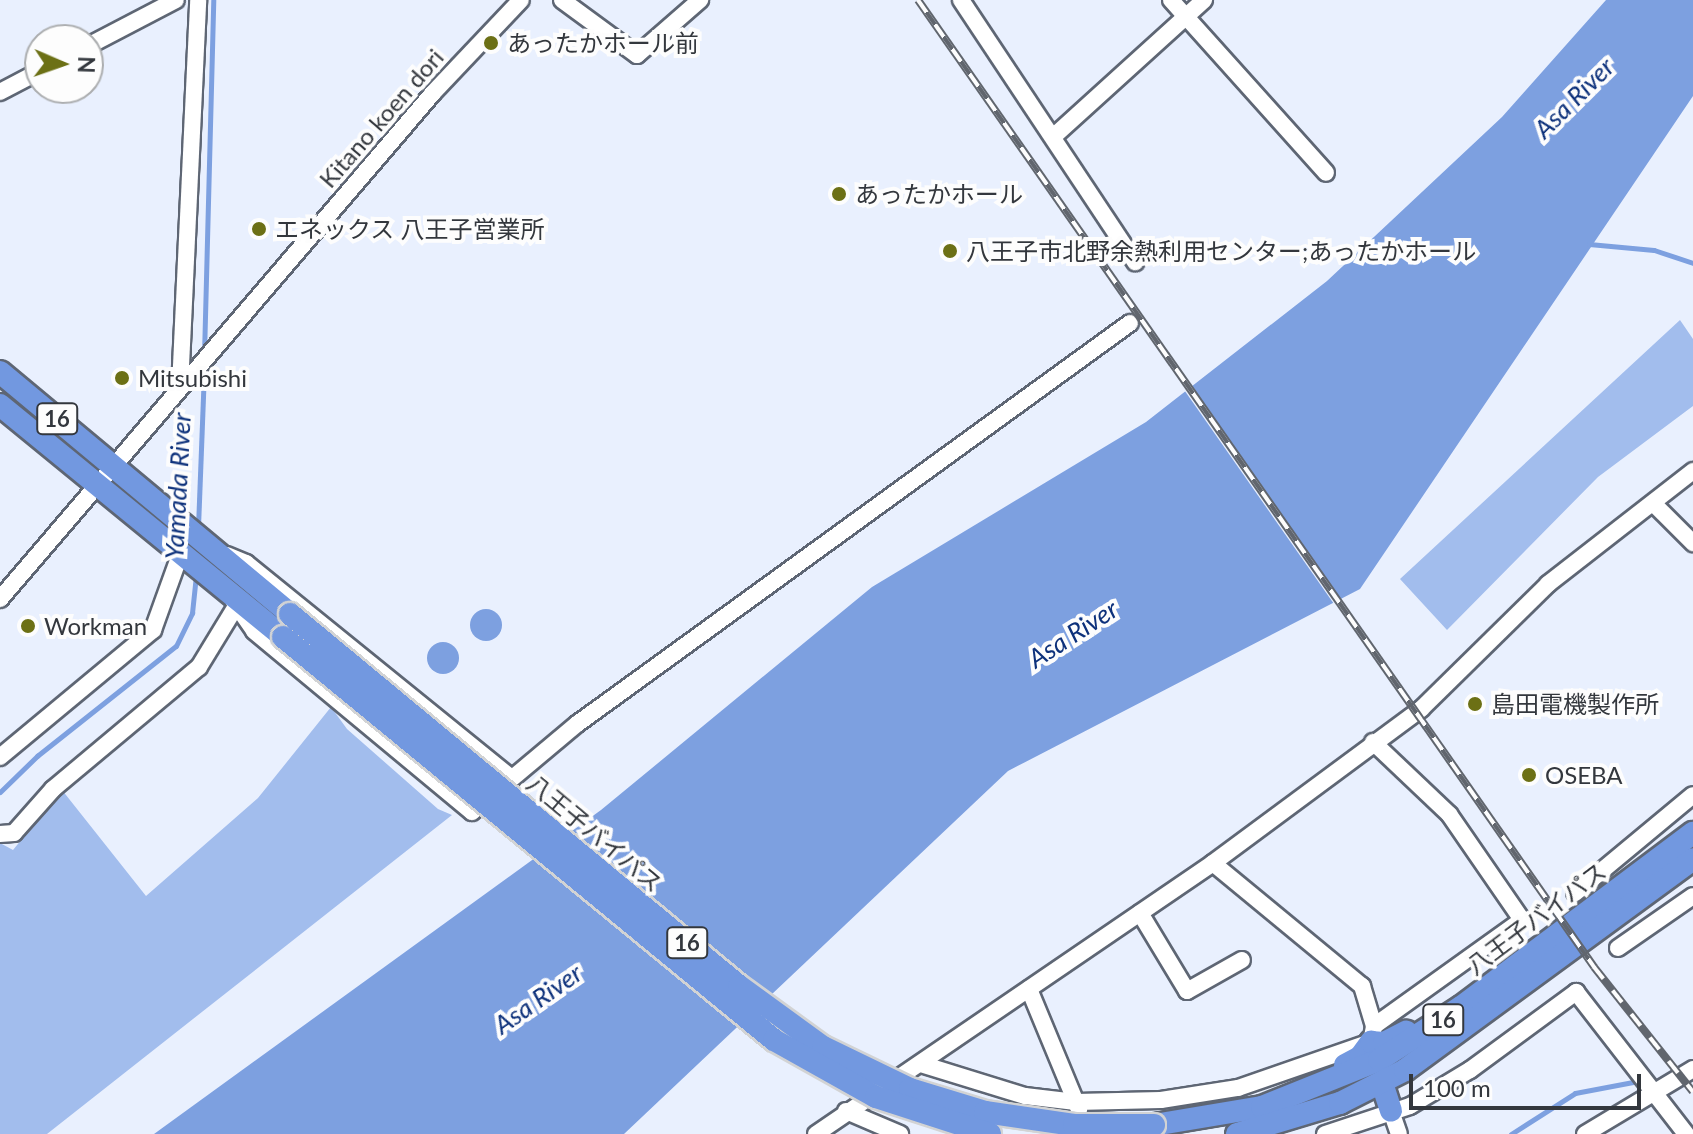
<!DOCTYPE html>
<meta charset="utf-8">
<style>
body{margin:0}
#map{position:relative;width:1693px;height:1134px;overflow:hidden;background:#e9f0fe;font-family:Lato,"Noto Sans JP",sans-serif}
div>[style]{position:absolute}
.green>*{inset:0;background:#a2bded}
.water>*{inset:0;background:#7da0e0}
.round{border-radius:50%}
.pier>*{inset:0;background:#e9f0fe;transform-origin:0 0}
.stream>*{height:5px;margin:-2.5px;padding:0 2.5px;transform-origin:2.5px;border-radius:2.5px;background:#7da0e0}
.roads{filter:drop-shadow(2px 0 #5e6674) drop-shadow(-2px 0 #5e6674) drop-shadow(0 2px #5e6674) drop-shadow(0 -2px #5e6674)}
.minor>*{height:16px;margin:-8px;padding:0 8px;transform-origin:8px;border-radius:8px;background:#fff}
.highway>*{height:22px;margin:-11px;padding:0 11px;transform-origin:11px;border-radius:11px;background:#7298e0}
.rail>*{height:8px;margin-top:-4px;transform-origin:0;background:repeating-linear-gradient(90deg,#fdfdfd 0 15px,#61666e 0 30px);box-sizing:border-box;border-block:2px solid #61666e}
.bridges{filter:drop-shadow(2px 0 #d2d3d4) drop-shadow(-2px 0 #d2d3d4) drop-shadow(0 2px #d2d3d4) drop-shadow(0 -2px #d2d3d4)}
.highway-bridge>*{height:22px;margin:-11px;padding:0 11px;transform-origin:11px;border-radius:11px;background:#7298e0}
.dots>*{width:22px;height:22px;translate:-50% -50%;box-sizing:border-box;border:4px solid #fdfdfd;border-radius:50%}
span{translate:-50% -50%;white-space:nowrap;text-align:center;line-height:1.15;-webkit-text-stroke:8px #fdfdfd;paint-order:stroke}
.shield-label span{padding:2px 6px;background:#fdfdfd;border:2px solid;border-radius:6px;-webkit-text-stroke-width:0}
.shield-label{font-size:22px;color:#33373d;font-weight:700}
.poi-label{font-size:24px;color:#33373d}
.left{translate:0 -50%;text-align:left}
.street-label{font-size:24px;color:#33373d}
.water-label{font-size:26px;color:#0d317b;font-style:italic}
.north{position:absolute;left:24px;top:24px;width:80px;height:80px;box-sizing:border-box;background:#fdfdfd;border:2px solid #acaeb0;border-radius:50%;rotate:92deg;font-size:22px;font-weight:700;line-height:32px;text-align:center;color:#33373d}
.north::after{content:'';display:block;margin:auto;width:28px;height:36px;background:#6c7015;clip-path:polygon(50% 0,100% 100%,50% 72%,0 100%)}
.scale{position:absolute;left:1409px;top:1074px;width:232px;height:36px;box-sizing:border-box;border:4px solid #33373d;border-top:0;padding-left:10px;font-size:24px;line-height:28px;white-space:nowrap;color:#33373d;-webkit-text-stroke:6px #fdfdfd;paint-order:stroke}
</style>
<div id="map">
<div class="green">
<i style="clip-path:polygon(1680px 320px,1693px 339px,1693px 406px,1598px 477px,1447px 630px,1400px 579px)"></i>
<i style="clip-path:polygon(331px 707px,347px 729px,438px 809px,452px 815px,47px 1134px,0 1134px,0 843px,13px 850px,62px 790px,146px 896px,258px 798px)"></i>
</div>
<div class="water">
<i style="clip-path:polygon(1606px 0,1693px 0,1693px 96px,1360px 589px,1008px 771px,624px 1134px,154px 1134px,601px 810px,872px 587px,1146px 422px,1327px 281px,1502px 117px)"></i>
<i class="round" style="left:470px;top:609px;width:32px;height:32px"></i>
<i class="round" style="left:427px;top:642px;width:32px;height:32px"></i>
</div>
<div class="pier">
<i style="left:1189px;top:383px;width:267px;height:8px;rotate:55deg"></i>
</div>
<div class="stream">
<i style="left:1589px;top:244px;width:65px;rotate:5.3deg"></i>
<i style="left:1654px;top:250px;width:41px;rotate:18.4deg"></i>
<i style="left:204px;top:355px;width:355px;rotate:-88.5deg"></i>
<i style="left:198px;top:527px;width:158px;rotate:-87.8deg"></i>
<i style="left:0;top:792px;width:52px;rotate:-44.2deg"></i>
<i style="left:37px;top:756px;width:177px;rotate:-38.4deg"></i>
<i style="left:176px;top:646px;width:37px;rotate:-64deg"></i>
<i style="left:192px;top:613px;width:36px;rotate:-84deg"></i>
<i style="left:1667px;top:1076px;width:30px;rotate:-28deg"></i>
<i style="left:1511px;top:1134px;width:76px;rotate:-32.6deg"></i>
<i style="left:1575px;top:1093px;width:59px;rotate:-10.7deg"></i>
</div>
<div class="roads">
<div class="minor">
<i style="left:562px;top:0;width:93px;rotate:36.3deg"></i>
<i style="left:637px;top:55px;width:84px;rotate:-41.1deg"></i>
<i style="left:961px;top:0;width:315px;rotate:56.4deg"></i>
<i style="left:1171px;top:0;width:232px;rotate:48.1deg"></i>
<i style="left:88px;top:46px;width:99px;rotate:-27.6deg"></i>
<i style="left:0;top:92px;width:45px;rotate:-27.7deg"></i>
<i style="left:1053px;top:137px;width:204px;rotate:-42.2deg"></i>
<i style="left:180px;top:387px;width:387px;rotate:-87.3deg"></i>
<i style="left:1653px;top:503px;width:57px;rotate:45deg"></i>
<i style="left:227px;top:555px;width:21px;rotate:23deg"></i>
<i style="left:246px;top:563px;width:340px;rotate:39deg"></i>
<i style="left:0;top:599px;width:665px;rotate:-49.45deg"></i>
<i style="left:432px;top:94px;width:129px;rotate:-46.6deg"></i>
<i style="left:234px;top:602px;width:35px;rotate:55deg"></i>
<i style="left:254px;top:631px;width:283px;rotate:39.7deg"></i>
<i style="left:472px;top:812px;width:137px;rotate:-40deg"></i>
<i style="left:577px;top:724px;width:683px;rotate:-35.95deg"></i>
<i style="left:1373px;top:742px;width:105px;rotate:43.5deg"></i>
<i style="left:1449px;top:814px;width:129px;rotate:55.4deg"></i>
<i style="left:1522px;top:920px;width:182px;rotate:144.4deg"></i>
<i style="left:0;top:757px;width:199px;rotate:-39.7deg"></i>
<i style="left:153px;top:630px;width:80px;rotate:-70.2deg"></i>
<i style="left:0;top:834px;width:14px;rotate:-4deg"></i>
<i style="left:14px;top:833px;width:59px;rotate:-48.4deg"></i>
<i style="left:53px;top:789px;width:190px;rotate:-39.9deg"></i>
<i style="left:199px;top:667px;width:69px;rotate:-58.6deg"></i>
<i style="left:1575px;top:893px;width:153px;rotate:-39.7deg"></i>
<i style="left:1140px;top:913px;width:91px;rotate:58.9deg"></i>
<i style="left:1187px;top:991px;width:63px;rotate:-29.4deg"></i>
<i style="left:1618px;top:948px;width:91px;rotate:-34.7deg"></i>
<i style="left:1029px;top:989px;width:131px;rotate:67.5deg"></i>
<i style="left:921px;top:1064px;width:109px;rotate:17.1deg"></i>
<i style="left:1025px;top:1096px;width:51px;rotate:6.7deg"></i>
<i style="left:1076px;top:1102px;width:85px;rotate:-1.3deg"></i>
<i style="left:1161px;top:1100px;width:78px;rotate:-8.9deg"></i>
<i style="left:1238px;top:1088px;width:141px;rotate:-19.1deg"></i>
<i style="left:1371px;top:1042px;width:16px;rotate:-79deg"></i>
<i style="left:1374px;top:1026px;width:42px;rotate:-106.7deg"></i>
<i style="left:1362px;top:986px;width:193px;rotate:-140.5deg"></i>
<i style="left:846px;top:1111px;width:59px;rotate:23.1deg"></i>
<i style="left:1391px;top:1111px;width:24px;rotate:71deg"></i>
<i style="left:816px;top:1134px;width:481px;rotate:-34.3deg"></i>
<i style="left:1213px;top:863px;width:259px;rotate:-36.5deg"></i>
<i style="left:1421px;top:709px;width:178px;rotate:-44.5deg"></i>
<i style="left:1548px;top:584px;width:184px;rotate:-37.9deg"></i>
<i style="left:1325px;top:1134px;width:89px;rotate:-18.2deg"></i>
<i style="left:1410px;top:1106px;width:70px;rotate:-31deg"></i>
<i style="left:1470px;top:1070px;width:132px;rotate:-36.3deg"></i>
<i style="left:1576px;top:992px;width:180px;rotate:52.2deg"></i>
<i style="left:1585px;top:1134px;width:126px;rotate:-31deg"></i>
</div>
<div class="highway">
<i style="left:0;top:372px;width:378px;rotate:39.8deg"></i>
<i style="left:0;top:405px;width:366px;rotate:39.3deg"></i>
<i style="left:1345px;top:1065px;width:17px;rotate:-28deg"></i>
<i style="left:1360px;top:1057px;width:19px;rotate:-54deg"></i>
<i style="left:1371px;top:1042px;width:13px;rotate:4deg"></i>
<i style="left:1384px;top:1043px;width:25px;rotate:-27deg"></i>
<i style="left:1382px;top:1083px;width:29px;rotate:72deg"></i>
<i style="left:1154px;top:1125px;width:109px;rotate:-9.5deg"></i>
<i style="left:1262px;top:1107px;width:126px;rotate:-21.9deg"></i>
<i style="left:1379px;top:1060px;width:98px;rotate:-32.9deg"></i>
<i style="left:1461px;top:1007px;width:290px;rotate:-36.9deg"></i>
<i style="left:1237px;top:1134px;width:108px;rotate:-16.8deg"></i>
<i style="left:1340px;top:1103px;width:73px;rotate:-26.9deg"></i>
<i style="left:1405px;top:1070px;width:357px;rotate:-36.2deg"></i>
</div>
</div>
<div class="rail">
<i style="left:918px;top:0;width:1180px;rotate:55.04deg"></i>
<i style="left:1594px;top:967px;width:159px;rotate:51.6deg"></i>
</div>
<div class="bridges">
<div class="highway-bridge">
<i style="left:290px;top:614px;width:583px;rotate:39.64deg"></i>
<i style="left:739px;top:986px;width:104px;rotate:36deg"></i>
<i style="left:823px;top:1047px;width:97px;rotate:25.8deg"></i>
<i style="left:910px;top:1089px;width:78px;rotate:17deg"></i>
<i style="left:985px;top:1112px;width:90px;rotate:8.3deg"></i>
<i style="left:1074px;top:1125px;width:80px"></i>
<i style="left:283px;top:637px;width:635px;rotate:39.38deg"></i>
<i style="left:774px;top:1040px;width:117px;rotate:29.2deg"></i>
<i style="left:876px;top:1097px;width:120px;rotate:18deg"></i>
</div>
</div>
<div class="dots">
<i style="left:491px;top:43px;background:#6c7015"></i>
<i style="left:839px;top:194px;background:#6c7015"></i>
<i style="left:259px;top:229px;background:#6c7015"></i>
<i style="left:950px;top:251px;background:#6c7015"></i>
<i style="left:122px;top:378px;background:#6c7015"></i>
<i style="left:28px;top:626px;background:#6c7015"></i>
<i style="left:1475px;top:704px;background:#6c7015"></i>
<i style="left:1529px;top:775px;background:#6c7015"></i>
</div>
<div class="shield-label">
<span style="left:57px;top:419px">16</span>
<span style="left:687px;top:943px">16</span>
<span style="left:1443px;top:1020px">16</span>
</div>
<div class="poi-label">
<span class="left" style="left:507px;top:43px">あったかホール前</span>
<span class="left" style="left:855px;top:194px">あったかホール</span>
<span class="left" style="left:275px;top:229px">エネックス 八王子営業所</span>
<span class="left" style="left:966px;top:251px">八王子市北野余熱利用センター;あったかホール</span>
<span class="left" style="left:138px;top:378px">Mitsubishi</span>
<span class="left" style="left:44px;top:626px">Workman</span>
<span class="left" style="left:1491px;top:704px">島田電機製作所</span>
<span class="left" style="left:1545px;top:775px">OSEBA</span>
</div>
<div class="street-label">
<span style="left:381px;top:118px;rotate:-49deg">Kitano koen dori</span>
<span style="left:595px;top:833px;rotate:40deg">八王子バイパス</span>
<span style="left:1536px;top:918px;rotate:-37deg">八王子バイパス</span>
</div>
<div class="water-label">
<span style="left:1574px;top:98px;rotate:-45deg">Asa River</span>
<span style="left:178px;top:486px;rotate:-87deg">Yamada River</span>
<span style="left:1073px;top:634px;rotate:-33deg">Asa River</span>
<span style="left:538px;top:999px;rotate:-35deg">Asa River</span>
</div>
<div class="north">N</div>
<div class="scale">100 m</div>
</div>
